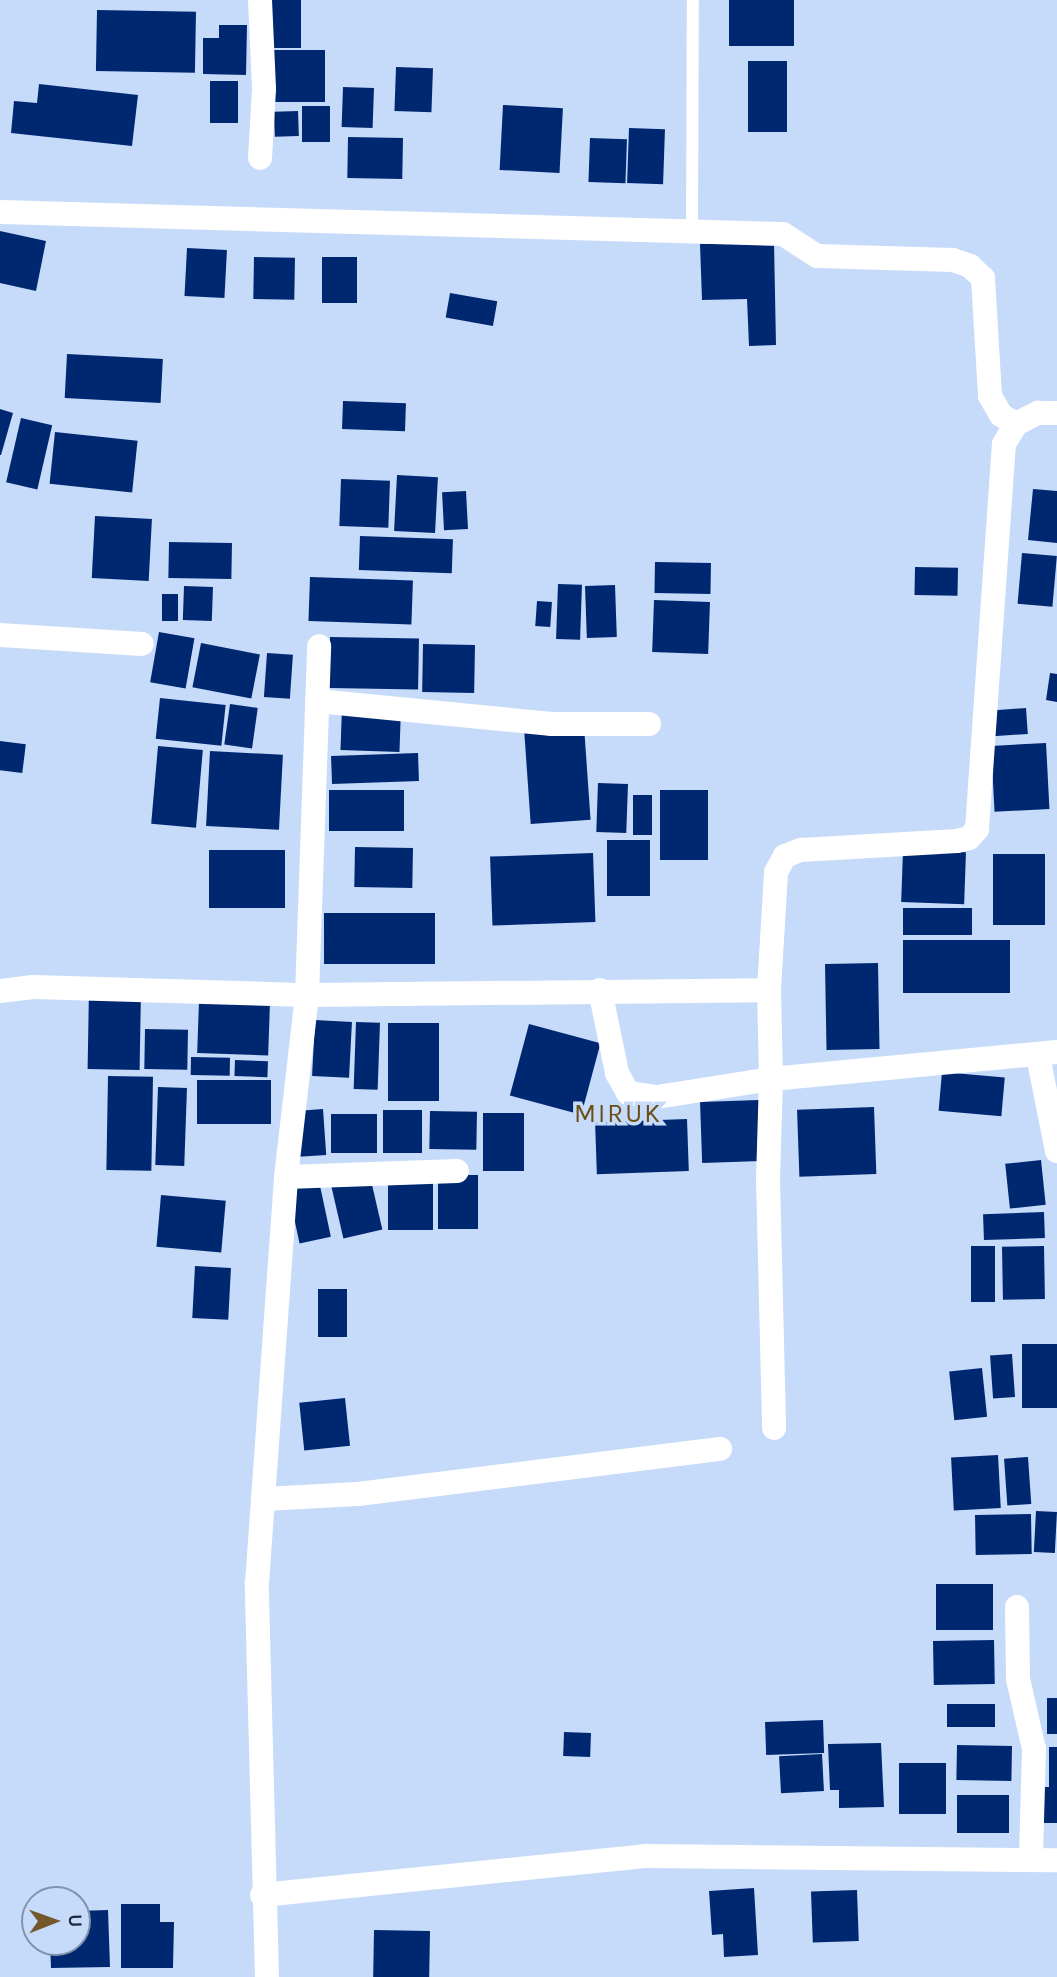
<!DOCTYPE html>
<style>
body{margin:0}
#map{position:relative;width:1057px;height:1977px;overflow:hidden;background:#c6dafa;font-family:Karla,sans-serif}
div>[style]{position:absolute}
.building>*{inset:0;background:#002871;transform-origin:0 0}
.lane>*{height:12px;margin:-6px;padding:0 6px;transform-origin:6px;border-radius:6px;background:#fff}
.street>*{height:24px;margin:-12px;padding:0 12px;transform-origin:12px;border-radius:12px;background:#fff}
span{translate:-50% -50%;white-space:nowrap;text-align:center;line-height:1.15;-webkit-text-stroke:7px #c6dafa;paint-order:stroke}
.quarter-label{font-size:26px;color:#6b4e17;letter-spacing:2px}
.north{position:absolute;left:21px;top:1886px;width:70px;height:70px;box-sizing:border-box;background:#c6dafa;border:2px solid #8192ad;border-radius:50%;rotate:89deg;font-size:19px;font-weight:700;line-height:28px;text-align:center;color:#1a263a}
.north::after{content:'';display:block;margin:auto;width:24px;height:32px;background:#73592b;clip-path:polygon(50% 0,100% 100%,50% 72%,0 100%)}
</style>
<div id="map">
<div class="building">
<i style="left:268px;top:0;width:33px;height:48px"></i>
<i style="left:729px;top:0;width:65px;height:46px"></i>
<i style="left:97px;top:10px;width:99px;height:61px;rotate:1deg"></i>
<i style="clip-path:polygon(219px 25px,247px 25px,246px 75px,203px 74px,203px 38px,219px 38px)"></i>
<i style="left:273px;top:50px;width:52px;height:52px"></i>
<i style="left:748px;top:61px;width:39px;height:71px"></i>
<i style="left:396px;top:67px;width:37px;height:44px;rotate:2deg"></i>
<i style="left:210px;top:81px;width:28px;height:42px"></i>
<i style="clip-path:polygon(39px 84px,138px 95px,132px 146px,11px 133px,14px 101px,37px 103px)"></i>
<i style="left:343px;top:87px;width:31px;height:40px;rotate:2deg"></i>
<i style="left:503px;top:105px;width:60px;height:65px;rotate:3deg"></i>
<i style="left:302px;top:106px;width:28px;height:36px"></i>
<i style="left:298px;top:111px;width:25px;height:24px;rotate:88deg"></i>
<i style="left:629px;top:128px;width:36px;height:55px;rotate:2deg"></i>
<i style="left:348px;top:137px;width:55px;height:41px;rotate:1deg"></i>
<i style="left:590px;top:138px;width:37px;height:44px;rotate:2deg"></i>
<i style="clip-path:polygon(0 231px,46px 241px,36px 291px,0 283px)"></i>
<i style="clip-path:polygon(774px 242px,776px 345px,749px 346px,747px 299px,702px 300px,700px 244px)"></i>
<i style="left:187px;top:248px;width:40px;height:48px;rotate:3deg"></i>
<i style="left:254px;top:257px;width:41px;height:42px;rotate:1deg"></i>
<i style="left:322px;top:257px;width:35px;height:46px"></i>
<i style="left:450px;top:293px;width:48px;height:25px;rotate:10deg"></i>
<i style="left:67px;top:354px;width:96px;height:44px;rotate:3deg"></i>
<i style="left:343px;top:401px;width:63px;height:28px;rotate:2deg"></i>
<i style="clip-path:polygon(0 409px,13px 413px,1px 455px,0 455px)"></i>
<i style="left:21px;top:418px;width:32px;height:66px;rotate:13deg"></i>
<i style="left:55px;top:432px;width:83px;height:52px;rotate:6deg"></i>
<i style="left:397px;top:475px;width:41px;height:56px;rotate:3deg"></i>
<i style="left:341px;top:479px;width:49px;height:47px;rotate:2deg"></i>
<i style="clip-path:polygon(1033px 489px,1057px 491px,1057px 543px,1028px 540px)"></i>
<i style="left:466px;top:491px;width:38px;height:24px;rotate:87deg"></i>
<i style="left:95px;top:516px;width:57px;height:62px;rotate:3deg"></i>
<i style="left:360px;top:536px;width:93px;height:34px;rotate:2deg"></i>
<i style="left:169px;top:542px;width:63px;height:36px;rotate:1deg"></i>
<i style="left:1022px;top:553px;width:35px;height:51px;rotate:5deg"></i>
<i style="left:655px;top:562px;width:56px;height:31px;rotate:1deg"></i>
<i style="left:915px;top:567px;width:43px;height:28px;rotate:1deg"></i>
<i style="left:310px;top:577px;width:103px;height:44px;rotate:2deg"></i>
<i style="left:558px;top:584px;width:24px;height:55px;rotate:2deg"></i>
<i style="left:615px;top:585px;width:52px;height:30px;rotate:88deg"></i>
<i style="left:184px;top:586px;width:29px;height:34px;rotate:2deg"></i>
<i style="left:178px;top:594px;width:27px;height:16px;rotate:90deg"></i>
<i style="left:654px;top:600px;width:56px;height:52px;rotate:2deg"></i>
<i style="left:537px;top:601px;width:15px;height:25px;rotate:4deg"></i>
<i style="left:159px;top:632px;width:36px;height:51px;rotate:10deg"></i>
<i style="left:330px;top:637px;width:89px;height:51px;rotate:1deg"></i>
<i style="left:201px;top:643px;width:60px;height:45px;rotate:11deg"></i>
<i style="left:423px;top:644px;width:52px;height:48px;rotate:1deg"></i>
<i style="left:267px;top:653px;width:26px;height:44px;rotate:4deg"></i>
<i style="clip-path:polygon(1050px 673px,1057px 674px,1057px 702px,1046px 700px)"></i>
<i style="left:160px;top:698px;width:66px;height:41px;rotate:6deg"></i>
<i style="left:230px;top:704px;width:28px;height:41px;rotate:8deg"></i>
<i style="left:342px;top:707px;width:59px;height:43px;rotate:2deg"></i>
<i style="left:1026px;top:708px;width:26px;height:38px;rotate:86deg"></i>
<i style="left:584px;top:726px;width:94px;height:60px;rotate:86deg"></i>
<i style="left:0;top:741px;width:26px;height:29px;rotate:7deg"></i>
<i style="left:1046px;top:743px;width:66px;height:55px;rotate:87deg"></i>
<i style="left:158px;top:746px;width:45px;height:78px;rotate:5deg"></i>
<i style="left:210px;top:751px;width:73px;height:75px;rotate:3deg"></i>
<i style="left:418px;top:753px;width:28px;height:87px;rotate:88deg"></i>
<i style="left:598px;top:783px;width:30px;height:49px;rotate:2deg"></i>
<i style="left:329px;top:790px;width:75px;height:41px"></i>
<i style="left:660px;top:790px;width:48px;height:70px"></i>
<i style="left:633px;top:795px;width:19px;height:40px"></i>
<i style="left:607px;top:840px;width:43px;height:56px"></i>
<i style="left:355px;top:847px;width:58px;height:40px;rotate:1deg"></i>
<i style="left:209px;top:850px;width:76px;height:58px"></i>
<i style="left:903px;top:850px;width:63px;height:52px;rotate:2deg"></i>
<i style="left:593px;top:853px;width:69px;height:103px;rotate:88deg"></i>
<i style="left:993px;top:854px;width:52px;height:71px"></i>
<i style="left:903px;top:908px;width:69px;height:27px"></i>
<i style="left:435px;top:913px;width:51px;height:111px;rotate:90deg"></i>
<i style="left:903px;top:940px;width:107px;height:53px"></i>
<i style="left:878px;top:963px;width:86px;height:53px;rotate:89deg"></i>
<i style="left:89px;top:989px;width:52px;height:80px;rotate:1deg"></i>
<i style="left:199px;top:1001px;width:71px;height:52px;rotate:2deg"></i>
<i style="left:315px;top:1020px;width:37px;height:56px;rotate:3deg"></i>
<i style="left:356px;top:1022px;width:24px;height:67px;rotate:2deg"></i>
<i style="left:388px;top:1023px;width:51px;height:78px"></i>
<i style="left:529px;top:1024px;width:74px;height:74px;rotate:15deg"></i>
<i style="left:145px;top:1029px;width:43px;height:40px;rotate:1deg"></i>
<i style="left:191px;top:1057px;width:39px;height:18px;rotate:1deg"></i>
<i style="left:235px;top:1060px;width:33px;height:16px;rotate:2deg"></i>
<i style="left:942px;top:1072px;width:63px;height:39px;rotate:5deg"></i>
<i style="left:108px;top:1076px;width:45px;height:94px;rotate:1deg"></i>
<i style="left:197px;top:1080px;width:74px;height:44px"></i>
<i style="left:158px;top:1087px;width:29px;height:78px;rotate:2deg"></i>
<i style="left:759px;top:1100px;width:61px;height:59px;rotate:88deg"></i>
<i style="left:874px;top:1107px;width:67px;height:77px;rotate:88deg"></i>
<i style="left:323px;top:1109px;width:46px;height:27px;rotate:86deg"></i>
<i style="left:383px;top:1110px;width:39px;height:43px"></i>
<i style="left:430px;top:1111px;width:47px;height:38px;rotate:1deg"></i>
<i style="left:483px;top:1113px;width:41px;height:58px"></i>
<i style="left:331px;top:1114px;width:46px;height:39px"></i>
<i style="left:687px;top:1119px;width:52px;height:92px;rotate:88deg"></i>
<i style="left:1041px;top:1160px;width:45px;height:36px;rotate:84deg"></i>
<i style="left:438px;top:1175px;width:40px;height:54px"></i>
<i style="left:370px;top:1176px;width:55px;height:40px;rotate:77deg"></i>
<i style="left:388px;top:1176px;width:45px;height:54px"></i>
<i style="left:319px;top:1181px;width:57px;height:32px;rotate:78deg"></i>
<i style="left:161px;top:1195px;width:65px;height:52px;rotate:5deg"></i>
<i style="left:1044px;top:1212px;width:26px;height:61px;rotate:88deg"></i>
<i style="left:971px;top:1246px;width:24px;height:56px"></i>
<i style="left:1044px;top:1246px;width:53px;height:42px;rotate:89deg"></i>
<i style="left:195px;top:1266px;width:36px;height:52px;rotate:3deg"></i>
<i style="left:318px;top:1289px;width:29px;height:48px"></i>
<i style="left:1022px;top:1344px;width:35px;height:64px"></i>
<i style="left:1012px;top:1354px;width:43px;height:22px;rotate:86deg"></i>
<i style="left:982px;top:1368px;width:49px;height:33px;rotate:84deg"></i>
<i style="left:345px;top:1398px;width:48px;height:46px;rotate:84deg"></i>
<i style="left:998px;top:1455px;width:53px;height:47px;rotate:87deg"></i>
<i style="left:1028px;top:1457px;width:47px;height:24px;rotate:86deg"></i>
<i style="left:1036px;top:1511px;width:21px;height:41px;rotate:3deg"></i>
<i style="left:1031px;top:1514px;width:40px;height:56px;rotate:89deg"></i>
<i style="left:936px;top:1584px;width:57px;height:46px"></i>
<i style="left:994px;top:1640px;width:44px;height:61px;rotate:89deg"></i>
<i style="left:1047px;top:1698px;width:10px;height:36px"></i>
<i style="left:947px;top:1704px;width:48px;height:23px"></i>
<i style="left:823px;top:1720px;width:33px;height:58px;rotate:88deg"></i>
<i style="left:564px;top:1732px;width:27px;height:24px;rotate:2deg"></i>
<i style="clip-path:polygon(881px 1743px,884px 1807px,839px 1808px,839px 1790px,830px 1790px,828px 1744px)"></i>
<i style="left:957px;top:1745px;width:55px;height:35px;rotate:1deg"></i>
<i style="clip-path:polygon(1049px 1747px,1057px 1747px,1057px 1823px,1042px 1823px,1042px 1787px,1049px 1787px)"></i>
<i style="left:822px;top:1754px;width:37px;height:43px;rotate:87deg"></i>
<i style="left:946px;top:1763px;width:51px;height:47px;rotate:90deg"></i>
<i style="left:957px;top:1795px;width:52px;height:38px"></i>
<i style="clip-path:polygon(754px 1888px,758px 1955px,724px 1957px,723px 1934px,712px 1935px,709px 1891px)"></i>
<i style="left:857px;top:1890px;width:51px;height:46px;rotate:88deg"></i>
<i style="clip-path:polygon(121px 1904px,160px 1904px,160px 1922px,174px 1922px,173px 1968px,121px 1968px)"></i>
<i style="clip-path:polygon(108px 1910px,110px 1967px,51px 1968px,50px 1942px,77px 1942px,77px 1911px)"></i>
<i style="left:374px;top:1930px;width:56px;height:47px;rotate:1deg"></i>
</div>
<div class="lane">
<i style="left:692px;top:232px;width:232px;rotate:-89.8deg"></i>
</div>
<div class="street">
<i style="left:260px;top:0;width:89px;rotate:87.4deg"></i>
<i style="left:264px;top:89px;width:69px;rotate:93.3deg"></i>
<i style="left:0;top:212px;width:783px;rotate:1.61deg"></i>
<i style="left:783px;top:234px;width:40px;rotate:32.9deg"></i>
<i style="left:817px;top:256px;width:136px;rotate:1.7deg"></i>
<i style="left:953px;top:260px;width:18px;rotate:19deg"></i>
<i style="left:970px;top:266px;width:18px;rotate:43deg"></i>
<i style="left:983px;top:278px;width:118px;rotate:86.6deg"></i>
<i style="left:990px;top:396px;width:22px;rotate:60deg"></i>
<i style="left:1001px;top:415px;width:17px;rotate:31deg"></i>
<i style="left:0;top:635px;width:142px;rotate:3.6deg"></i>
<i style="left:317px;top:701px;width:236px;rotate:5.6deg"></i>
<i style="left:552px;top:724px;width:97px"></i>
<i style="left:600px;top:990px;width:85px;rotate:78.4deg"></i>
<i style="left:617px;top:1073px;width:23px;rotate:61deg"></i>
<i style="left:628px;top:1093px;width:29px;rotate:8deg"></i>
<i style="left:657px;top:1097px;width:115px;rotate:-9deg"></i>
<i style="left:771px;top:1079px;width:99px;rotate:91.7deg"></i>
<i style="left:768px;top:1178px;width:250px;rotate:88.6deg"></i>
<i style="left:769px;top:990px;width:118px;rotate:-86.6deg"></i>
<i style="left:776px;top:872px;width:18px;rotate:-61deg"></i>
<i style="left:785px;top:856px;width:17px;rotate:-21deg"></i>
<i style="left:801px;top:850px;width:156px;rotate:-3.3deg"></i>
<i style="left:957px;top:841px;width:12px;rotate:-14deg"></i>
<i style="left:969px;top:838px;width:12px;rotate:-48deg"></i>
<i style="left:977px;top:829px;width:386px;rotate:-86deg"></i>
<i style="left:1004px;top:444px;width:23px;rotate:-59deg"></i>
<i style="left:1016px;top:424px;width:25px;rotate:-27deg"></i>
<i style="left:1038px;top:413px;width:19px"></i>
<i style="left:0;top:991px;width:33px;rotate:-7deg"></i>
<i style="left:33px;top:987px;width:274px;rotate:1.7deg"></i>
<i style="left:307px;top:995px;width:462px;rotate:-0.6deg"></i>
<i style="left:769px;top:990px;width:89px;rotate:88.7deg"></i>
<i style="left:771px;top:1079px;width:287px;rotate:-5.4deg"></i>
<i style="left:1038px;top:1056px;width:97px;rotate:78.7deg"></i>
<i style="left:286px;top:1177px;width:171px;rotate:-2deg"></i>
<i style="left:263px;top:1499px;width:95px;rotate:-3deg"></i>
<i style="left:358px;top:1494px;width:365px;rotate:-7.1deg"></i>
<i style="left:1017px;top:1607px;width:72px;rotate:89.2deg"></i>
<i style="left:1018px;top:1679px;width:72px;rotate:77.1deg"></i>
<i style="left:1034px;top:1749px;width:110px;rotate:91.6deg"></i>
<i style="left:262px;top:1895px;width:385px;rotate:-5.8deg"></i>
<i style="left:645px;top:1856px;width:412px;rotate:0.6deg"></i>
<i style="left:267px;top:1977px;width:394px;rotate:-91.5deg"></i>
<i style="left:257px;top:1583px;width:407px;rotate:-85.9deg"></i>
<i style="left:286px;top:1177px;width:183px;rotate:-83.4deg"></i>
<i style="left:307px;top:995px;width:349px;rotate:-88deg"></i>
</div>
<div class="quarter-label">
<span style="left:618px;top:1114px">MIRUK</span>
</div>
<div class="north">U</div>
</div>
